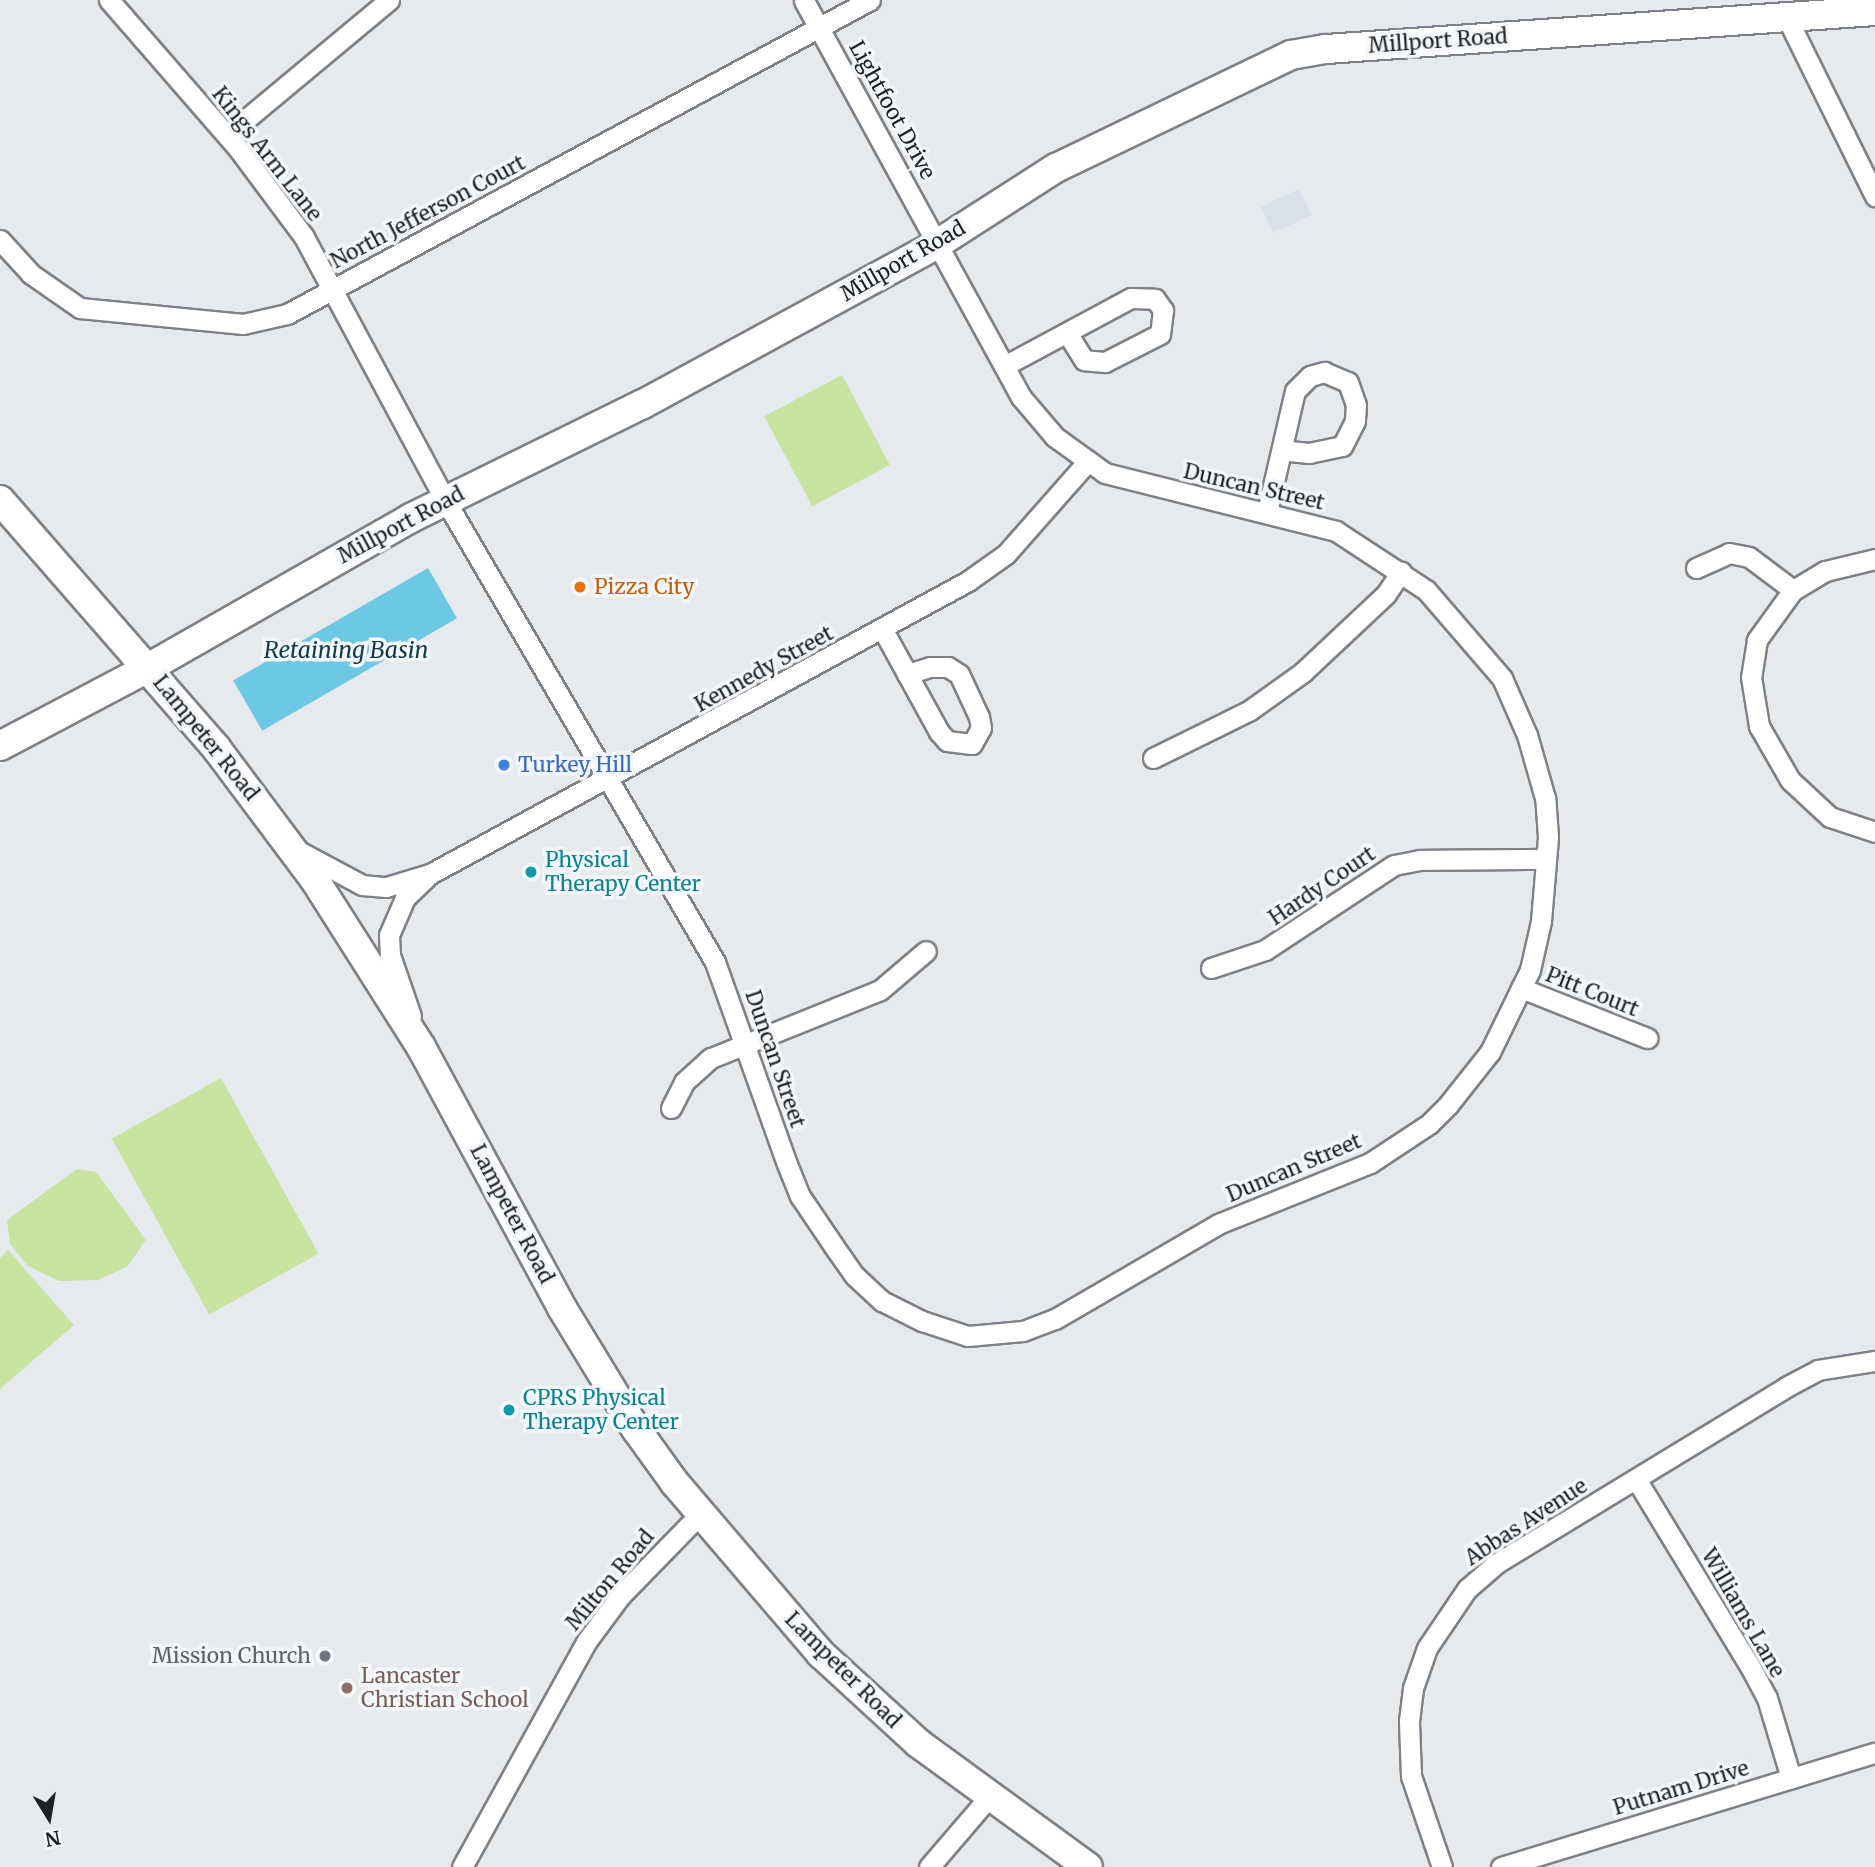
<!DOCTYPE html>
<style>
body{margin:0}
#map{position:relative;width:1875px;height:1867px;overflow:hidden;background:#e6eaee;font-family:Merriweather,serif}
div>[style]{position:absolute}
.built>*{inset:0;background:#d7e0eb;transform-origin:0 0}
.green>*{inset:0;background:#c7e4a1;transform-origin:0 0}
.water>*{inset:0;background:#6dc8e4;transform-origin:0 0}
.roads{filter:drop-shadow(2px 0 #7e8186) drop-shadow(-2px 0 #7e8186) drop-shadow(0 2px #7e8186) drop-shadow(0 -2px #7e8186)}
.street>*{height:19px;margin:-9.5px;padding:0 9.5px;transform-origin:9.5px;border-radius:9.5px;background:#fff}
.secondary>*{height:28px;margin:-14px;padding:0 14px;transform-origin:14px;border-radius:14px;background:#fff}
.dots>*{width:19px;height:19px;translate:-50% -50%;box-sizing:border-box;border:4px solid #f3f7fc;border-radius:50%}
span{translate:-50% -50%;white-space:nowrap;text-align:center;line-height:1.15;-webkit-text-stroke:7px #f3f7fc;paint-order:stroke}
.street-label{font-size:21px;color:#1e2021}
.food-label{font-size:21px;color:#c56008}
.left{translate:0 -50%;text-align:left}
.shop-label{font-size:21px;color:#366cbe}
.culture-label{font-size:21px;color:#0d838f}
.worship-label{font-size:21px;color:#5b616d}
.right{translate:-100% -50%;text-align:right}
.education-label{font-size:21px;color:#785e54}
.water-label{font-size:23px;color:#123c48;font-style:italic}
.north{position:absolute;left:14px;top:1783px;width:70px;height:70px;-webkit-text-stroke:5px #f3f7fc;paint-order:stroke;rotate:169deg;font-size:19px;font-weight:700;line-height:28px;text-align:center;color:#1e2021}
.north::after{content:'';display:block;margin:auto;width:24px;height:32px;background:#1e2021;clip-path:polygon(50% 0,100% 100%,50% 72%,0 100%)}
</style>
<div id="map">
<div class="built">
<i style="left:1299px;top:189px;width:29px;height:42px;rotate:65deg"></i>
</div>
<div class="green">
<i style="left:842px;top:375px;width:102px;height:88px;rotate:62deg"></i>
<i style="left:221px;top:1078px;width:201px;height:125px;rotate:61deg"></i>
<i style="clip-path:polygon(77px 1169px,96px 1172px,146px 1240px,127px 1267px,98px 1280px,59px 1281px,28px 1266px,10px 1244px,7px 1220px)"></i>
<i style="clip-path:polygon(8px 1250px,74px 1325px,0 1389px,0 1258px)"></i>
</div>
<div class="water">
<i style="left:428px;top:568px;width:58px;height:225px;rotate:60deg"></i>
</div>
<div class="roads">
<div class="street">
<i style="left:109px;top:0;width:195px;rotate:49deg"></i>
<i style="left:237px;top:147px;width:112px;rotate:53.3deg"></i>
<i style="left:304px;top:237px;width:298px;rotate:61.8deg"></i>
<i style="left:445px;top:500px;width:535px;rotate:59.7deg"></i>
<i style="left:715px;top:962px;width:214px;rotate:70.4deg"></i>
<i style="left:787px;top:1164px;width:35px;rotate:68deg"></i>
<i style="left:800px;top:1196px;width:59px;rotate:56deg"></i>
<i style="left:833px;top:1245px;width:38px;rotate:55deg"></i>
<i style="left:855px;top:1276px;width:37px;rotate:43deg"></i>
<i style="left:882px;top:1301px;width:45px;rotate:26.6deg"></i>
<i style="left:922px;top:1321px;width:48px;rotate:18.1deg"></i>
<i style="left:968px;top:1336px;width:55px;rotate:-5.2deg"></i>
<i style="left:1023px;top:1331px;width:34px;rotate:-21deg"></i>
<i style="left:1055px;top:1319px;width:189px;rotate:-30.2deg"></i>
<i style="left:1218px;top:1224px;width:164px;rotate:-21.9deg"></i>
<i style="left:1370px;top:1163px;width:71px;rotate:-33.5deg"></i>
<i style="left:1429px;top:1124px;width:27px;rotate:-45deg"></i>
<i style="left:1448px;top:1105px;width:68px;rotate:-51.6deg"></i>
<i style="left:1490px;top:1052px;width:91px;rotate:-64deg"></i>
<i style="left:1530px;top:970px;width:50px;rotate:-77.3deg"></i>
<i style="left:1541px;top:921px;width:84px;rotate:-85.2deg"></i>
<i style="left:1548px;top:837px;width:39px;rotate:-94deg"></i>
<i style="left:1545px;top:798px;width:66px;rotate:-105.9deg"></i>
<i style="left:1527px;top:735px;width:62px;rotate:-113.7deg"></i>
<i style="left:1502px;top:678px;width:116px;rotate:-130.8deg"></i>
<i style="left:1426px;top:590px;width:108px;rotate:-146.8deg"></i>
<i style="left:1336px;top:531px;width:238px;rotate:-165.9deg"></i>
<i style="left:1105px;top:473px;width:62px;rotate:-144.2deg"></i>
<i style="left:1055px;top:437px;width:52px;rotate:-130.4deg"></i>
<i style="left:1021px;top:397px;width:452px;rotate:-118.7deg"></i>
<i style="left:1787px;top:18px;width:199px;rotate:63.7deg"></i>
<i style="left:227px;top:135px;width:211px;rotate:-39.8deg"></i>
<i style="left:0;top:240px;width:46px;rotate:47.6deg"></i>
<i style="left:31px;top:274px;width:60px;rotate:34.8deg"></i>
<i style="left:80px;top:308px;width:164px;rotate:5.6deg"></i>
<i style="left:243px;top:324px;width:45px;rotate:-12.8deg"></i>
<i style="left:287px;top:314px;width:662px;rotate:-28.31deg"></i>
<i style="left:1004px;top:366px;width:144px;rotate:-28.2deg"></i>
<i style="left:1131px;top:298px;width:24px;rotate:2deg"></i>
<i style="left:1155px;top:299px;width:14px;rotate:54deg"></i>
<i style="left:1163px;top:310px;width:24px;rotate:97deg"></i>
<i style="left:1160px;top:334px;width:62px;rotate:153deg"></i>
<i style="left:1105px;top:362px;width:21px;rotate:-175deg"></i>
<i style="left:1084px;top:360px;width:32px;rotate:-122deg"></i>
<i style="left:1267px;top:512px;width:124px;rotate:-77deg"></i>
<i style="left:1295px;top:391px;width:21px;rotate:-45deg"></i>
<i style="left:1310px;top:376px;width:15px;rotate:-16deg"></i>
<i style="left:1324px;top:372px;width:26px;rotate:23deg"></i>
<i style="left:1348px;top:382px;width:24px;rotate:71deg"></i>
<i style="left:1356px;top:405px;width:16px;rotate:94deg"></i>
<i style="left:1355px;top:421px;width:28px;rotate:117deg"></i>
<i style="left:1342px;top:446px;width:34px;rotate:168deg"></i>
<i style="left:1309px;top:453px;width:27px;rotate:-174deg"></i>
<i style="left:1875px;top:559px;width:51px;rotate:166.5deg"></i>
<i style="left:1825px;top:571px;width:37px;rotate:149deg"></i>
<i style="left:1793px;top:590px;width:62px;rotate:125.8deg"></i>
<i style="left:1757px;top:640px;width:37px;rotate:99deg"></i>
<i style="left:1751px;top:677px;width:50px;rotate:80.7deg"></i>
<i style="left:1759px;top:726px;width:62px;rotate:60.1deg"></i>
<i style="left:1790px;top:780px;width:54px;rotate:42.8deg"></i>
<i style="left:1830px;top:817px;width:47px;rotate:18.4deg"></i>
<i style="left:1696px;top:568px;width:36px;rotate:-24deg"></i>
<i style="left:1729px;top:553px;width:20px;rotate:11deg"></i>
<i style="left:1749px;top:557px;width:55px;rotate:36.9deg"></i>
<i style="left:883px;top:630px;width:116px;rotate:61.2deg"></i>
<i style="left:939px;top:732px;width:12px;rotate:48deg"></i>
<i style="left:947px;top:741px;width:25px;rotate:7deg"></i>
<i style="left:972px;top:744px;width:18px;rotate:-61deg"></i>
<i style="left:981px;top:728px;width:11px;rotate:-100deg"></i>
<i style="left:979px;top:717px;width:47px;rotate:-114.9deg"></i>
<i style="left:959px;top:674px;width:13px;rotate:-148deg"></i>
<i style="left:948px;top:667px;width:18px;rotate:180deg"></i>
<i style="left:930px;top:667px;width:24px;rotate:163deg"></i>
<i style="left:1153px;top:758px;width:108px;rotate:-26.3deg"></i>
<i style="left:1250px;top:710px;width:65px;rotate:-35.6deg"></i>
<i style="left:1303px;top:672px;width:114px;rotate:-43.2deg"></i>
<i style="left:1386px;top:594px;width:27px;rotate:-56deg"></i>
<i style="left:295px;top:849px;width:76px;rotate:28.2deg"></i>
<i style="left:362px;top:885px;width:24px;rotate:5deg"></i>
<i style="left:386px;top:887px;width:46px;rotate:-16.5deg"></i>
<i style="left:430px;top:874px;width:613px;rotate:-28.57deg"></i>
<i style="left:968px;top:581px;width:47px;rotate:-35.4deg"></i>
<i style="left:1006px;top:554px;width:124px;rotate:-48.6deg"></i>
<i style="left:1211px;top:968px;width:57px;rotate:-18.4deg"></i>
<i style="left:1265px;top:950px;width:154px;rotate:-33.4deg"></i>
<i style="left:1394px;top:865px;width:25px;rotate:-11deg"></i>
<i style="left:1419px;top:860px;width:127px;rotate:-0.5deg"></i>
<i style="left:1521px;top:988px;width:136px;rotate:21.6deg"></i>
<i style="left:411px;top:1016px;width:65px;rotate:-109deg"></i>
<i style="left:390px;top:955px;width:20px;rotate:-93deg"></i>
<i style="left:389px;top:935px;width:40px;rotate:-66.6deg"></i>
<i style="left:405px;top:898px;width:30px;rotate:-44deg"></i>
<i style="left:671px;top:1108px;width:29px;rotate:-63deg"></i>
<i style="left:684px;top:1082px;width:36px;rotate:-42deg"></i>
<i style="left:711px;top:1058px;width:182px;rotate:-21.9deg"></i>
<i style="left:880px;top:990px;width:60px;rotate:-40.3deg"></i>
<i style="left:1636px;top:1479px;width:223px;rotate:58.7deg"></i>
<i style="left:1752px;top:1670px;width:32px;rotate:62deg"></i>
<i style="left:1767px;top:1698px;width:84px;rotate:73.3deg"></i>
<i style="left:462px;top:1867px;width:257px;rotate:-61.1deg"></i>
<i style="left:586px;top:1642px;width:59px;rotate:-53.3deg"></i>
<i style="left:621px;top:1595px;width:113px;rotate:-45.7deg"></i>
<i style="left:929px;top:1867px;width:92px;rotate:-49.4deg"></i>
<i style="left:1442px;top:1867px;width:96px;rotate:-108.8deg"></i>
<i style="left:1411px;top:1776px;width:55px;rotate:-92.1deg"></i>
<i style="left:1409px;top:1721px;width:33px;rotate:-83deg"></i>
<i style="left:1413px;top:1688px;width:42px;rotate:-70.7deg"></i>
<i style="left:1427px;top:1648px;width:71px;rotate:-55.9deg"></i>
<i style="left:1467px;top:1589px;width:40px;rotate:-41deg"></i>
<i style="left:1497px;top:1563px;width:338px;rotate:-31.3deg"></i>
<i style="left:1786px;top:1387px;width:36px;rotate:-28deg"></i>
<i style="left:1818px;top:1370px;width:58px;rotate:-9deg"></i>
<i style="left:1501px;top:1867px;width:391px;rotate:-17deg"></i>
</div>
<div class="secondary">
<i style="left:0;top:500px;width:330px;rotate:48.9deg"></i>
<i style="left:217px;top:749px;width:164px;rotate:53.2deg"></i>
<i style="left:315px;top:880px;width:198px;rotate:57.6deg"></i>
<i style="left:421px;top:1047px;width:297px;rotate:61.6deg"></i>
<i style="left:562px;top:1308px;width:142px;rotate:58.6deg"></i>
<i style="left:636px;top:1429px;width:67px;rotate:54.2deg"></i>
<i style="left:675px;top:1483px;width:225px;rotate:49.5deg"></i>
<i style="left:821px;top:1654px;width:132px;rotate:42.5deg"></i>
<i style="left:918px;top:1743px;width:210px;rotate:36.1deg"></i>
<i style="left:0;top:746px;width:167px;rotate:-27.8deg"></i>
<i style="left:148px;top:668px;width:303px;rotate:-29.7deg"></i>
<i style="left:411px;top:518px;width:258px;rotate:-26.2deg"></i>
<i style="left:643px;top:404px;width:337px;rotate:-28.5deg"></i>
<i style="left:939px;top:243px;width:139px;rotate:-32.7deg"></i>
<i style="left:1056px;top:168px;width:261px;rotate:-25.7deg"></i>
<i style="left:1291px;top:55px;width:36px;rotate:-10deg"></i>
<i style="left:1326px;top:49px;width:550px;rotate:-3.96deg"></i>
</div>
</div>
<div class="dots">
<i style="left:580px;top:587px;background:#e8710a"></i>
<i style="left:504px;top:765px;background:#3f7fe0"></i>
<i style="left:531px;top:872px;background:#0f9aa8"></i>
<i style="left:509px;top:1410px;background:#0f9aa8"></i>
<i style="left:325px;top:1656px;background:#6b7280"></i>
<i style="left:347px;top:1688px;background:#8d6e63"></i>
</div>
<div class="street-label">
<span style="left:1438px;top:41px;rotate:-4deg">Millport Road</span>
<span style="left:892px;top:110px;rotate:61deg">Lightfoot Drive</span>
<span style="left:267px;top:154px;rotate:52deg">Kings Arm Lane</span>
<span style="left:428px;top:212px;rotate:-28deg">North Jefferson Court</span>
<span style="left:903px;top:261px;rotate:-30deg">Millport Road</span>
<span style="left:1254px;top:487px;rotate:13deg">Duncan Street</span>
<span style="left:401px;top:525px;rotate:-28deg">Millport Road</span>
<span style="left:764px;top:669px;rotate:-29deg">Kennedy Street</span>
<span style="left:206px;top:738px;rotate:51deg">Lampeter Road</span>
<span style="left:1322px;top:886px;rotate:-34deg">Hardy Court</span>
<span style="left:1592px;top:992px;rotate:22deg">Pitt Court</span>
<span style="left:775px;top:1059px;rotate:71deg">Duncan Street</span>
<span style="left:1294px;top:1168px;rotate:-23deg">Duncan Street</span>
<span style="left:512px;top:1214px;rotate:62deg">Lampeter Road</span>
<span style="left:1526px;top:1522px;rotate:-33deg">Abbas Avenue</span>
<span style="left:610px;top:1580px;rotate:-50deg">Milton Road</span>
<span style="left:1743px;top:1613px;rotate:60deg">Williams Lane</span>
<span style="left:843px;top:1670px;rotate:45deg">Lampeter Road</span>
<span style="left:1681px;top:1788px;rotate:-17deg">Putnam Drive</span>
</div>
<div class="food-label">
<span class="left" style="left:594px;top:587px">Pizza City</span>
</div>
<div class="shop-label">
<span class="left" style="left:518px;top:765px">Turkey Hill</span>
</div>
<div class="culture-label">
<span class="left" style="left:545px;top:872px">Physical<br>Therapy Center</span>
<span class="left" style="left:523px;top:1410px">CPRS Physical<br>Therapy Center</span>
</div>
<div class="worship-label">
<span class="right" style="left:311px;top:1656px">Mission Church</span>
</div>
<div class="education-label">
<span class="left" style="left:361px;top:1688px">Lancaster<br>Christian School</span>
</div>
<div class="water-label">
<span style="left:346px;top:650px">Retaining Basin</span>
</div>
<div class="north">N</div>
</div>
